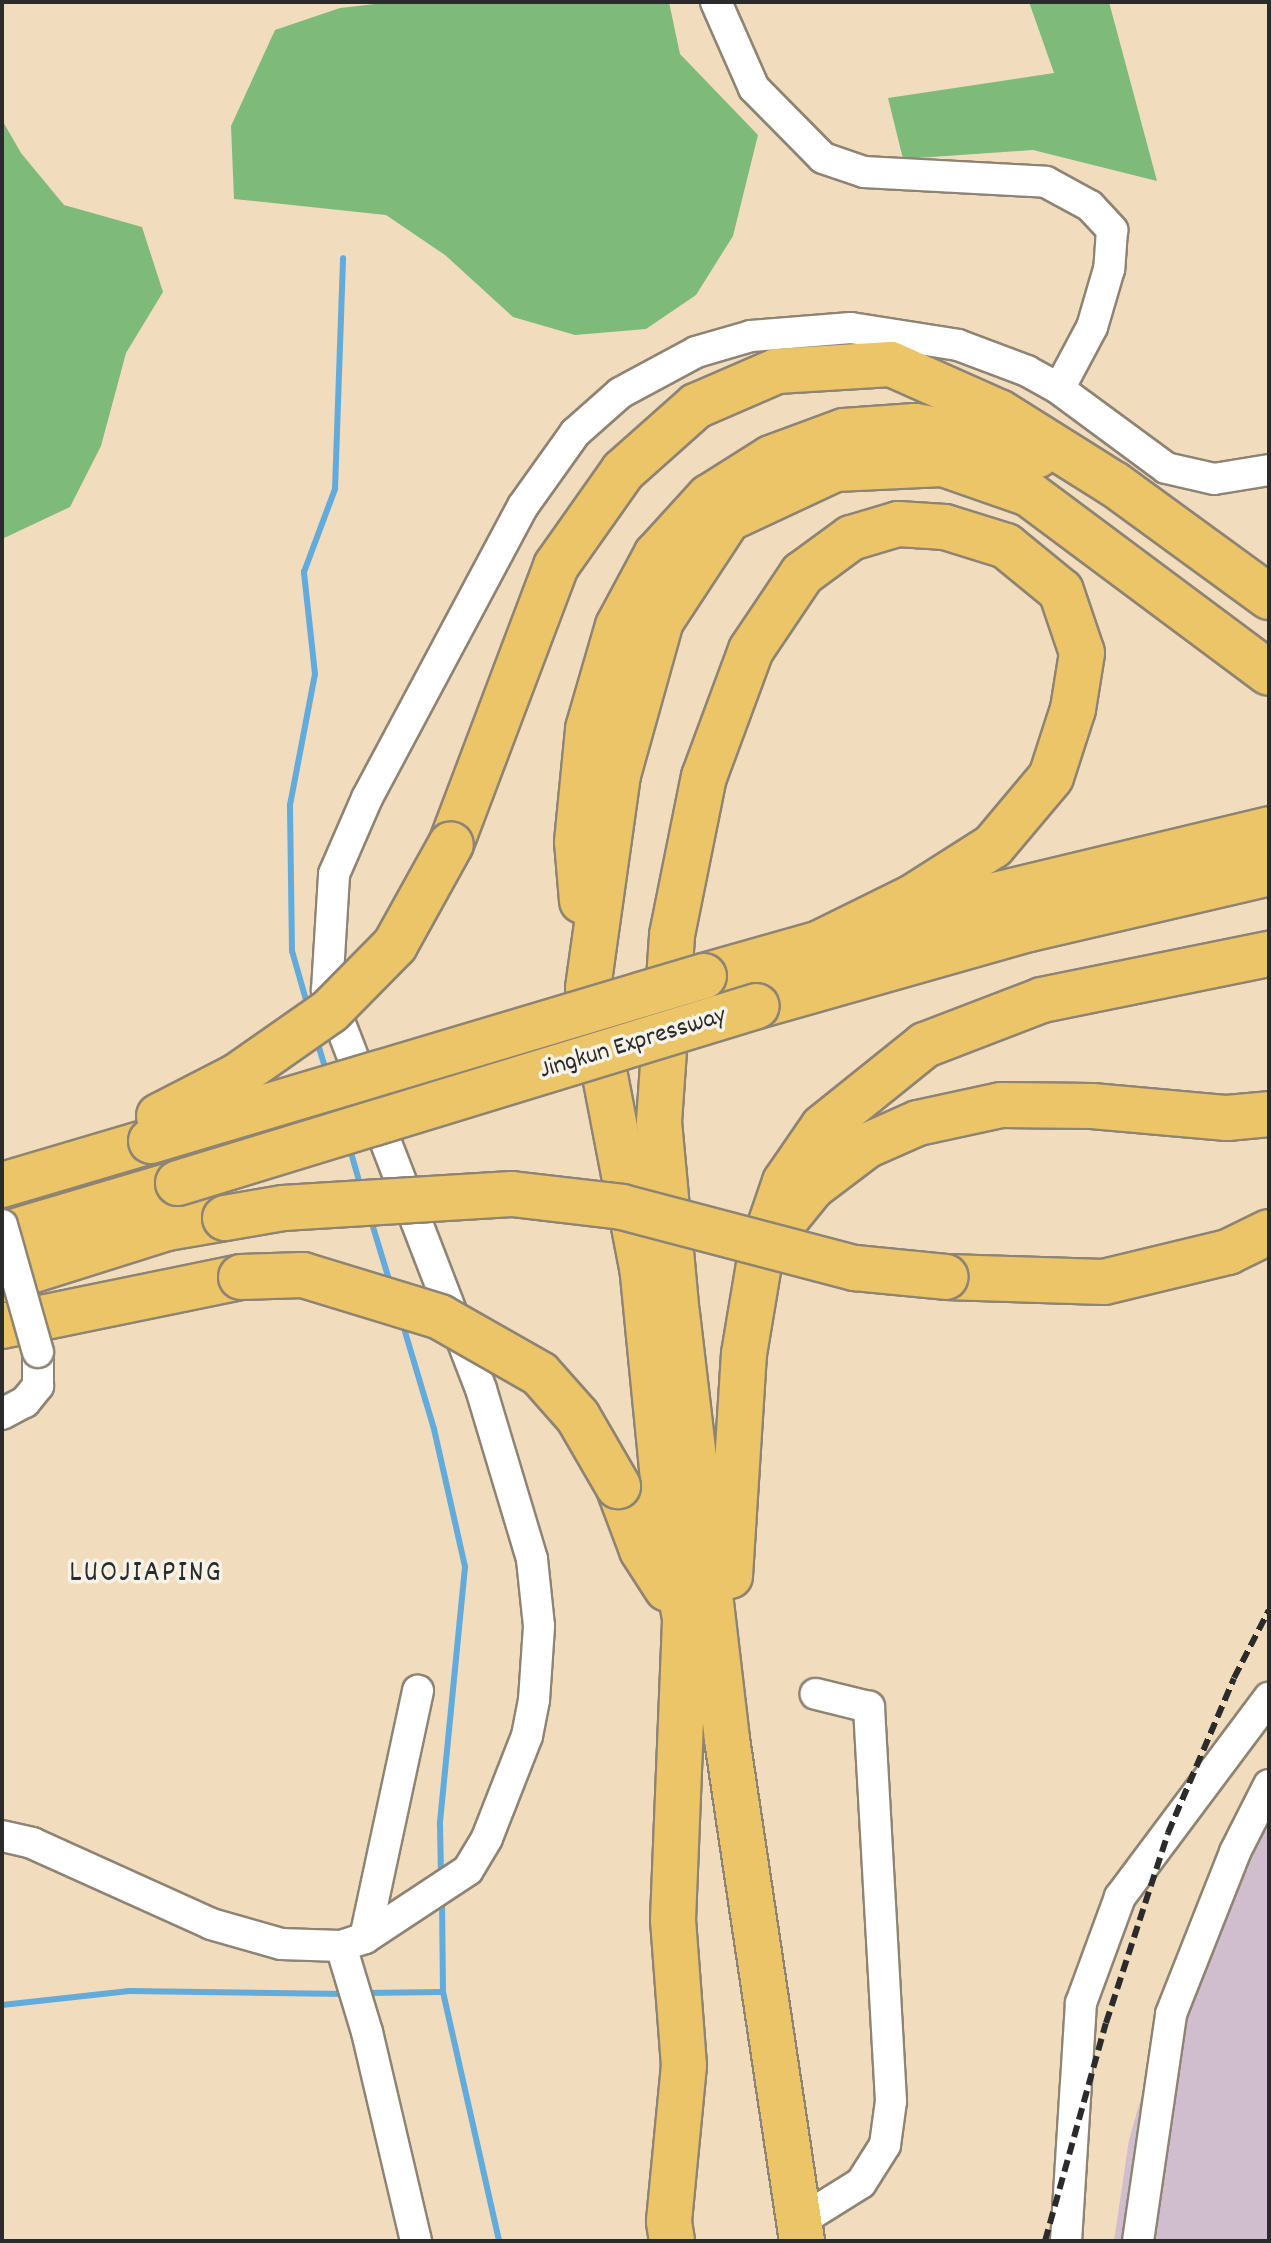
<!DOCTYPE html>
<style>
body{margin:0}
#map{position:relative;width:1271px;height:2243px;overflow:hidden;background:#f2dcbe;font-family:Dekko,sans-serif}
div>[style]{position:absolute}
.industrial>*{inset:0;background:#d0bdcd}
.forest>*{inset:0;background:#7ebb7a}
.stream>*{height:6px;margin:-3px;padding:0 3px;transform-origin:3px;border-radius:3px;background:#62abda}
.roads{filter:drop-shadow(2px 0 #8e8474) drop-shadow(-2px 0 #8e8474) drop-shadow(0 2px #8e8474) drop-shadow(0 -2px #8e8474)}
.minor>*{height:30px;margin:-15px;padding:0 15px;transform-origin:15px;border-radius:15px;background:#fff}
.highway>*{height:44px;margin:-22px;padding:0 22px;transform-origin:22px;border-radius:22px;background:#edc569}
.rail>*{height:6px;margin-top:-3px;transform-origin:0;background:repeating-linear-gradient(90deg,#2b2b2b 0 12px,transparent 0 18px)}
.bridges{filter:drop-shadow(2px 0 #8e8474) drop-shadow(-2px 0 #8e8474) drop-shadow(0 2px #8e8474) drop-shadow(0 -2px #8e8474)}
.minor-bridge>*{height:30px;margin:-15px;padding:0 15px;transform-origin:15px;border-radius:15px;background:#fff}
.highway-bridge>*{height:44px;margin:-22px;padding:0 22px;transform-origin:22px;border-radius:22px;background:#edc569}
span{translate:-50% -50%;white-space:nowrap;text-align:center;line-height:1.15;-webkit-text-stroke:7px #f7f3e8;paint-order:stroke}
.street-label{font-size:26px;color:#2b2b2b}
.quarter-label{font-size:30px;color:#2b2b2b;letter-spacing:2px}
.frame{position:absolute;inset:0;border:4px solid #2b2b2b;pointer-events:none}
</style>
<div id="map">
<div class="industrial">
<i style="clip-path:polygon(1269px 1776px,1269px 2241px,1114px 2241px,1129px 2140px,1167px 2008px)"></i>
</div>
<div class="forest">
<i style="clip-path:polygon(392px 2px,669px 2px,680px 54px,758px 135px,733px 236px,696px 295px,646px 329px,575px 335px,513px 317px,445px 255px,386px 215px,234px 199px,231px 126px,275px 30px,340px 8px)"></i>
<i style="clip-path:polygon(1029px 2px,1109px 2px,1157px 181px,1033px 150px,903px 159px,888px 98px,1054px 73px)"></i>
<i style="clip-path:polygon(2px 120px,21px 153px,64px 205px,142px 227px,163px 292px,126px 353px,101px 446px,70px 507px,2px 539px)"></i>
</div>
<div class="stream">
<i style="left:308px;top:1007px;width:58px;rotate:-105.9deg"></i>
<i style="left:292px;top:951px;width:146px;rotate:-90.8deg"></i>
<i style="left:290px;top:805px;width:133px;rotate:-79.2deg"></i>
<i style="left:315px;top:674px;width:103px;rotate:-96.2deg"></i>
<i style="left:304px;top:572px;width:89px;rotate:-69.5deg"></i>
<i style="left:335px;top:489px;width:231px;rotate:-88deg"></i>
<i style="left:317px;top:1041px;width:34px;rotate:73deg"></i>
<i style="left:350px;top:1149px;width:41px;rotate:74.2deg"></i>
<i style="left:370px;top:1217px;width:69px;rotate:73.1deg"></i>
<i style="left:403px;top:1325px;width:109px;rotate:73.4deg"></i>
<i style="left:434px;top:1429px;width:141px;rotate:77.3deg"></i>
<i style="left:465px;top:1567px;width:258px;rotate:95.6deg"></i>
<i style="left:440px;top:1824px;width:52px;rotate:88.9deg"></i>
<i style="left:442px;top:1899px;width:93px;rotate:89.4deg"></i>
<i style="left:443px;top:1992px;width:255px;rotate:77.3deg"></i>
<i style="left:364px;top:1993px;width:79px;rotate:-0.7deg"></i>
<i style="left:2px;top:2005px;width:128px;rotate:-6.3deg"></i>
<i style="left:129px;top:1991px;width:216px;rotate:0.8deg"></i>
</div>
<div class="roads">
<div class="minor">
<i style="left:716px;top:2px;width:94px;rotate:66.2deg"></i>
<i style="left:754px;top:88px;width:98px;rotate:45.4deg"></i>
<i style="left:823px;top:158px;width:43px;rotate:18.9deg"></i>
<i style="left:864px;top:172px;width:182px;rotate:3.1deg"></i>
<i style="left:1046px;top:182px;width:50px;rotate:28.6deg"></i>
<i style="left:1090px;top:206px;width:33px;rotate:47deg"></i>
<i style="left:1112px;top:230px;width:39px;rotate:94deg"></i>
<i style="left:1109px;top:269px;width:60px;rotate:106.3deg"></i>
<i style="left:1092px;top:327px;width:70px;rotate:118deg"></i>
<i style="left:2px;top:1414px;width:26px;rotate:-28deg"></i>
<i style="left:25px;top:1402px;width:21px;rotate:-51deg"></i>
<i style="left:38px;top:1386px;width:34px;rotate:-90deg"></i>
<i style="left:2px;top:1836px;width:31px;rotate:13deg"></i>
<i style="left:32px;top:1843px;width:196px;rotate:24.3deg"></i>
<i style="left:211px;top:1924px;width:73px;rotate:15.9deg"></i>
<i style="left:281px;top:1944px;width:60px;rotate:1.9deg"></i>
<i style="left:341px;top:1946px;width:25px;rotate:-18deg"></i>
<i style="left:365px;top:1938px;width:123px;rotate:-33.4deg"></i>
<i style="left:468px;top:1870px;width:37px;rotate:-59deg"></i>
<i style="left:487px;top:1838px;width:110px;rotate:-68.6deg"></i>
<i style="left:527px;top:1736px;width:37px;rotate:-79deg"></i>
<i style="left:534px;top:1700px;width:74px;rotate:-86.1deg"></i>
<i style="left:539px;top:1626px;width:67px;rotate:-96deg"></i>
<i style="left:532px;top:1559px;width:177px;rotate:-106.7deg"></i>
<i style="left:481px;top:1389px;width:428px;rotate:-111.1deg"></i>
<i style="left:327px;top:990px;width:116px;rotate:-86.5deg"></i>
<i style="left:334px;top:874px;width:83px;rotate:-66.5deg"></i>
<i style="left:367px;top:798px;width:331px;rotate:-61.9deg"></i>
<i style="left:523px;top:506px;width:90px;rotate:-54.5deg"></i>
<i style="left:575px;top:433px;width:60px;rotate:-41.6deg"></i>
<i style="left:620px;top:393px;width:86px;rotate:-28.3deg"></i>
<i style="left:696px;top:352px;width:57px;rotate:-16.2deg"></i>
<i style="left:751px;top:336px;width:100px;rotate:-4.6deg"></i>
<i style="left:851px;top:328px;width:108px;rotate:9deg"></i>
<i style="left:958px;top:345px;width:74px;rotate:20.6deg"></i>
<i style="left:1027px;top:371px;width:37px;rotate:29deg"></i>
<i style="left:1059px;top:389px;width:133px;rotate:36.4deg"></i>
<i style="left:1166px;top:468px;width:49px;rotate:12.9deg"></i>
<i style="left:1214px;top:479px;width:56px;rotate:-9.3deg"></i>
<i style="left:365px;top:1938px;width:253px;rotate:-77.9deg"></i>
<i style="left:341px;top:1946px;width:90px;rotate:73.2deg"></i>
<i style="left:367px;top:2032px;width:215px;rotate:76.8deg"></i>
<i style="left:797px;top:2223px;width:75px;rotate:-32deg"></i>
<i style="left:861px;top:2183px;width:45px;rotate:-57.7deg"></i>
<i style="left:885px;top:2145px;width:44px;rotate:-82.2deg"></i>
<i style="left:891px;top:2101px;width:395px;rotate:-93.2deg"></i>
<i style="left:869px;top:1707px;width:55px;rotate:-166.2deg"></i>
<i style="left:1066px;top:2241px;width:238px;rotate:-86.4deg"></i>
<i style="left:1081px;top:2003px;width:113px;rotate:-69.8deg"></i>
<i style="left:1120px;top:1897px;width:249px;rotate:-53.2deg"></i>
<i style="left:1138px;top:2241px;width:229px;rotate:-81.7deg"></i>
<i style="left:1171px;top:2014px;width:174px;rotate:-68.4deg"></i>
<i style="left:1235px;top:1852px;width:75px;rotate:-63.1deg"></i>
</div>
<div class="highway">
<i style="left:451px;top:844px;width:297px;rotate:-69.3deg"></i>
<i style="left:556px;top:566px;width:116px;rotate:-54.8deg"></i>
<i style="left:623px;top:471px;width:98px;rotate:-41.7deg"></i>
<i style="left:696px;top:406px;width:88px;rotate:-23.4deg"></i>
<i style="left:777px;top:371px;width:114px;rotate:-3.5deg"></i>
<i style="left:891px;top:364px;width:118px;rotate:24deg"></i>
<i style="left:999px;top:412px;width:136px;rotate:32.1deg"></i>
<i style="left:1114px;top:484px;width:192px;rotate:36.1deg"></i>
<i style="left:582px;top:901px;width:59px;rotate:-94.8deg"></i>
<i style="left:577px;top:842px;width:114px;rotate:-84.4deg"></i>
<i style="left:588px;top:729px;width:107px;rotate:-73.8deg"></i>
<i style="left:618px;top:626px;width:81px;rotate:-61.8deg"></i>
<i style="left:656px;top:555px;width:79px;rotate:-47.6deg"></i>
<i style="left:709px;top:497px;width:73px;rotate:-32.2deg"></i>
<i style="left:771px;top:458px;width:78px;rotate:-20.3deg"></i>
<i style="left:844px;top:431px;width:71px;rotate:-4deg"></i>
<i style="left:915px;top:426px;width:86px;rotate:10deg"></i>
<i style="left:1000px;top:441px;width:40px;rotate:21deg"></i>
<i style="left:704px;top:976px;width:272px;rotate:-15.8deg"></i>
<i style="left:966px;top:902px;width:312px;rotate:-13.5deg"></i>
<i style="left:757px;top:1006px;width:283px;rotate:-15.8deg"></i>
<i style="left:1029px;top:929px;width:246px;rotate:-13.1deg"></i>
<i style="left:2px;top:1185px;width:155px;rotate:-16.5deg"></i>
<i style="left:787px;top:1218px;width:40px;rotate:-51deg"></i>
<i style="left:812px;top:1187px;width:68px;rotate:-37.2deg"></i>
<i style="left:866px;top:1146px;width:57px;rotate:-23.9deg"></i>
<i style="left:918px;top:1123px;width:85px;rotate:-12.2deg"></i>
<i style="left:1001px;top:1105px;width:91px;rotate:0.6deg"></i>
<i style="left:1092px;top:1106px;width:136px;rotate:5.1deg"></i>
<i style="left:1227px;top:1118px;width:42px;rotate:-5.4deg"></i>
<i style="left:2px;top:1235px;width:184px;rotate:-16.5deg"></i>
<i style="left:946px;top:1277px;width:158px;rotate:1.8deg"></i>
<i style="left:1104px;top:1282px;width:128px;rotate:-13.6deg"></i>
<i style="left:1228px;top:1252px;width:46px;rotate:-26deg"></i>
<i style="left:2px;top:1280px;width:173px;rotate:-17.5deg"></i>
<i style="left:167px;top:1228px;width:59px;rotate:-9.8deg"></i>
<i style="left:2px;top:1326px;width:244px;rotate:-11.6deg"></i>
<i style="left:618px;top:1486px;width:68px;rotate:69.4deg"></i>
<i style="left:642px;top:1550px;width:46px;rotate:57.3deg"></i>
<i style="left:730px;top:1576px;width:222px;rotate:-86.4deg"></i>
<i style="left:744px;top:1354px;width:103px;rotate:-80.5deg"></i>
<i style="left:761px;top:1252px;width:74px;rotate:-71.1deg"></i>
<i style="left:785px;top:1182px;width:67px;rotate:-55.4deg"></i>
<i style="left:823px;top:1127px;width:131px;rotate:-38.8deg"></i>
<i style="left:925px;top:1045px;width:125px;rotate:-21deg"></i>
<i style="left:1042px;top:1000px;width:232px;rotate:-11.5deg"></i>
<i style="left:672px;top:2241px;width:20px;rotate:-99deg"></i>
<i style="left:669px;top:2221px;width:156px;rotate:-84.5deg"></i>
<i style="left:684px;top:2066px;width:146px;rotate:-94.3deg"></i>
<i style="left:673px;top:1920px;width:302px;rotate:-87.7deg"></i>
<i style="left:685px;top:1618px;width:90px;rotate:-100.9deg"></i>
<i style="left:668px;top:1530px;width:258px;rotate:-95.6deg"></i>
<i style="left:643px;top:1273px;width:290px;rotate:-100.9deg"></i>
<i style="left:588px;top:988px;width:215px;rotate:-82deg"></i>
<i style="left:618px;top:775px;width:160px;rotate:-74.4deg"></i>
<i style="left:661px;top:621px;width:122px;rotate:-56.7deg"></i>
<i style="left:728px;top:519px;width:118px;rotate:-25deg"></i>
<i style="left:835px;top:469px;width:108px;rotate:-2.7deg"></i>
<i style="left:943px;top:464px;width:91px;rotate:19.2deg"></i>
<i style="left:1029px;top:494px;width:299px;rotate:36.7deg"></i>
<i style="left:802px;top:2241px;width:508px;rotate:-98.5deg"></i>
<i style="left:727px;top:1739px;width:426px;rotate:-96.7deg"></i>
<i style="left:677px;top:1316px;width:195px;rotate:-95.3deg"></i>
<i style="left:659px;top:1122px;width:187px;rotate:-86deg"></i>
<i style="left:672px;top:935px;width:161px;rotate:-78.6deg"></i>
<i style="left:704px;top:777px;width:135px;rotate:-69.7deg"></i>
<i style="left:751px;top:650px;width:92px;rotate:-56.1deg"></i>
<i style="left:802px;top:574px;width:61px;rotate:-36.3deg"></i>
<i style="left:851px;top:538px;width:49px;rotate:-16.6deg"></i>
<i style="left:898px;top:524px;width:47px;rotate:3.7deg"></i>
<i style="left:945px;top:527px;width:64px;rotate:17.3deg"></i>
<i style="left:1006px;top:546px;width:71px;rotate:39.3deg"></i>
<i style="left:1061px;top:591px;width:65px;rotate:71.3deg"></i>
<i style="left:1082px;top:653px;width:57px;rotate:99.1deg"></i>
<i style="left:1073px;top:709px;width:71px;rotate:107.9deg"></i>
<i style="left:1051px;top:777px;width:90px;rotate:130deg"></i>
<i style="left:993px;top:846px;width:95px;rotate:147.5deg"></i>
<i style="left:913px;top:897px;width:104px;rotate:153.7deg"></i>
</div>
</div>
<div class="rail">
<i style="left:1045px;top:2241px;width:226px;rotate:-74.4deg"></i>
<i style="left:1106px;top:2023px;width:200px;rotate:-71.9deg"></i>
<i style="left:1168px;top:1833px;width:168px;rotate:-66.9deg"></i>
<i style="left:1234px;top:1678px;width:76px;rotate:-62.8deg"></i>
</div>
<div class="bridges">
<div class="minor-bridge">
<i style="left:2px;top:1225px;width:132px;rotate:74.2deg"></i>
</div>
<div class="highway-bridge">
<i style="left:159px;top:1116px;width:88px;rotate:-27.1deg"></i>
<i style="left:237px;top:1076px;width:113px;rotate:-35deg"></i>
<i style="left:330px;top:1011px;width:93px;rotate:-45.4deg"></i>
<i style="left:395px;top:945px;width:115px;rotate:-61deg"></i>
<i style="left:151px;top:1141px;width:577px;rotate:-16.61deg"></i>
<i style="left:178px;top:1183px;width:605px;rotate:-17deg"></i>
<i style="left:225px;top:1218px;width:59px;rotate:-9.8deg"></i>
<i style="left:283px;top:1208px;width:229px;rotate:-3.5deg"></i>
<i style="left:512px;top:1194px;width:111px;rotate:6.7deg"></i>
<i style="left:622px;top:1207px;width:241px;rotate:14.7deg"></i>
<i style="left:855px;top:1268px;width:91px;rotate:5.6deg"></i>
<i style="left:241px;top:1277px;width:62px;rotate:-1.8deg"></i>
<i style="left:303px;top:1275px;width:143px;rotate:17deg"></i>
<i style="left:440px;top:1317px;width:115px;rotate:29.7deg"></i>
<i style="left:540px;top:1374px;width:57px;rotate:48.5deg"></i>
<i style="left:578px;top:1417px;width:80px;rotate:59.9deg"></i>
</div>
</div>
<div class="street-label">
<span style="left:633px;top:1044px;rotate:-17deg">Jingkun Expressway</span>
</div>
<div class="quarter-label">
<span style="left:146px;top:1575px">LUOJIAPING</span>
</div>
<div class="frame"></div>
</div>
